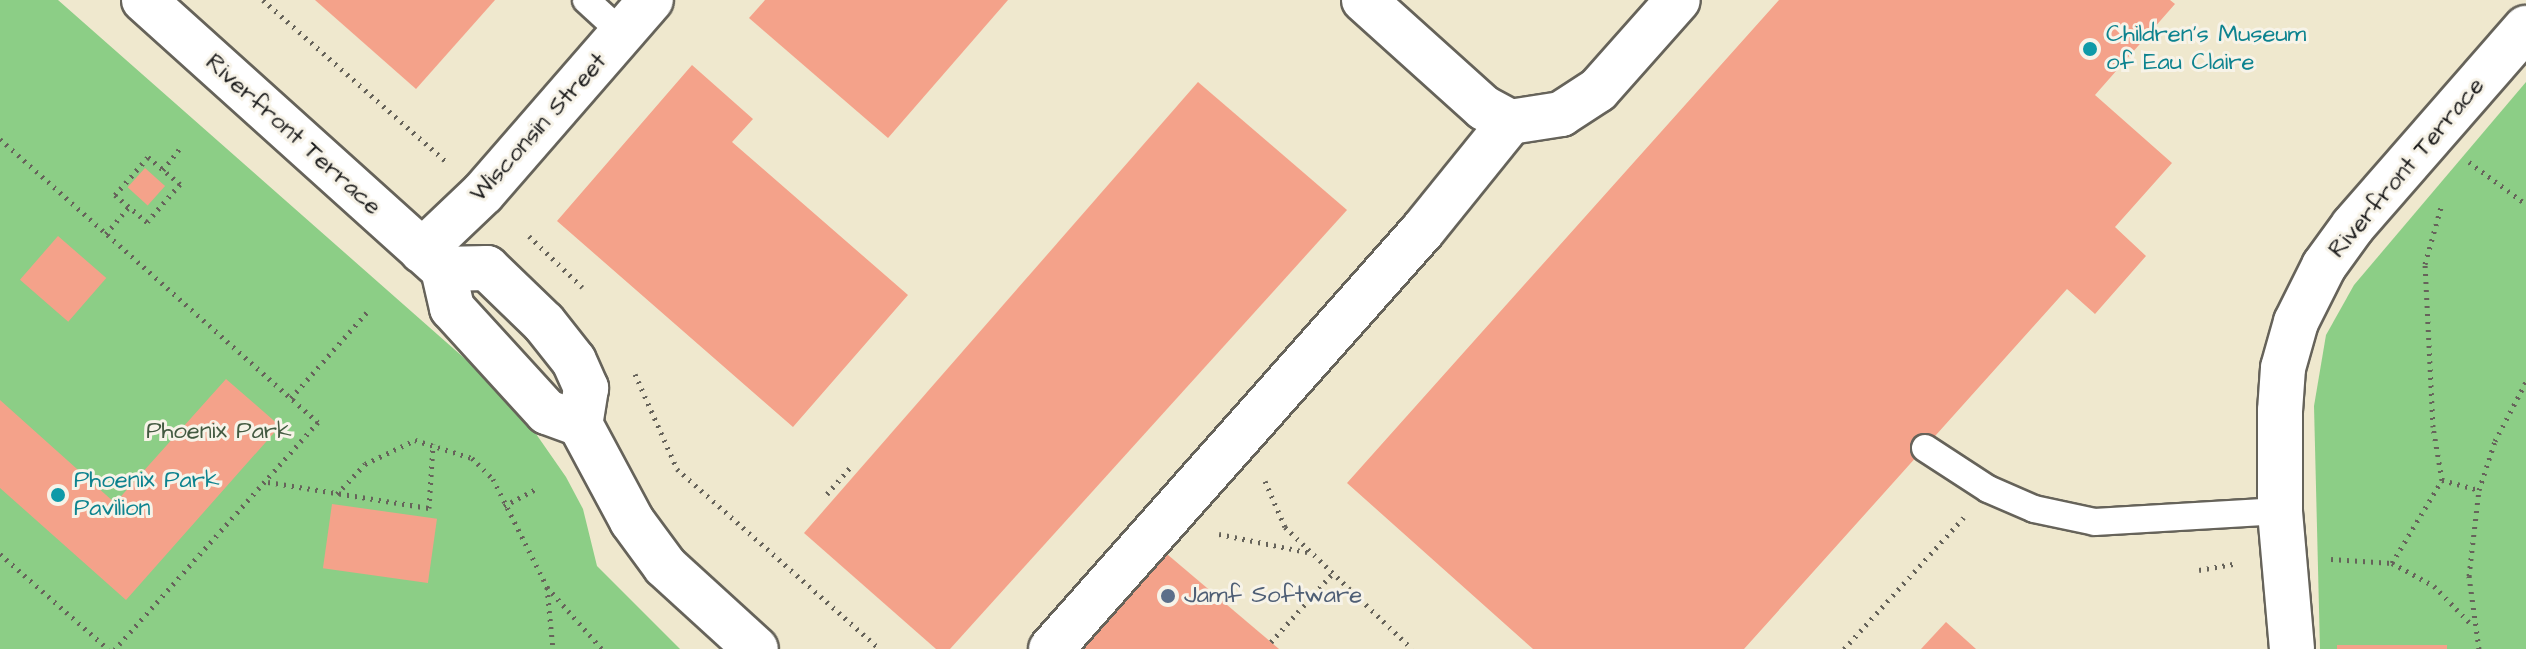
<!DOCTYPE html>
<meta charset="utf-8">
<style>
body{margin:0}
#map{position:relative;width:2526px;height:649px;overflow:hidden;background:#efe8ce;font-family:"Architects Daughter",sans-serif}
div>[style]{position:absolute}
.green>*{inset:0;background:#8cce86}
.building>*{inset:0;background:#f4a28a;transform-origin:0 0}
.path>*{height:5px;margin-top:-2.5px;transform-origin:0;background:repeating-linear-gradient(90deg,#66635a 0 2px,transparent 0 8px)}
.roads{filter:drop-shadow(2px 0 #66635a) drop-shadow(-2px 0 #66635a) drop-shadow(0 2px #66635a) drop-shadow(0 -2px #66635a)}
.lane>*{height:26px;margin:-13px;padding:0 13px;transform-origin:13px;border-radius:13px;background:#fff}
.street>*{height:44px;margin:-22px;padding:0 22px;transform-origin:22px;border-radius:22px;background:#fff}
.dots>*{width:22px;height:22px;translate:-50% -50%;box-sizing:border-box;border:4px solid #f7f3e8;border-radius:50%}
span{translate:-50% -50%;white-space:nowrap;text-align:center;line-height:1.15;-webkit-text-stroke:6px #f7f3e8;paint-order:stroke}
.culture-label{font-size:24px;color:#0d838f}
.left{translate:0 -50%;text-align:left}
.street-label{font-size:24px;color:#1c1c1c}
.park-label{font-size:24px;color:#435a41}
.service-label{font-size:24px;color:#4e5e75}
</style>
<div id="map">
<div class="green">
<i style="clip-path:polygon(0 0,58px 0,488px 379px,518px 408px,566px 477px,583px 509px,597px 566px,680px 649px,0 649px)"></i>
<i style="clip-path:polygon(2526px 82px,2526px 649px,2320px 649px,2314px 406px,2326px 335px,2354px 285px)"></i>
</div>
<div class="building">
<i style="clip-path:polygon(315px 0,495px 0,416px 89px)"></i>
<i style="clip-path:polygon(765px 0,1008px 0,888px 138px,749px 18px)"></i>
<i style="clip-path:polygon(1779px 0,2170px 0,2175px 4px,2095px 95px,2172px 163px,2115px 227px,2146px 256px,2095px 314px,2067px 289px,1744px 649px,1533px 649px,1347px 483px)"></i>
<i style="clip-path:polygon(692px 65px,753px 119px,732px 142px,908px 295px,793px 427px,557px 221px)"></i>
<i style="clip-path:polygon(1198px 82px,1347px 210px,950px 649px,936px 649px,804px 533px)"></i>
<i style="left:145px;top:168px;width:27px;height:26px;rotate:42deg"></i>
<i style="left:58px;top:236px;width:64px;height:58px;rotate:41deg"></i>
<i style="clip-path:polygon(226px 379px,280px 426px,126px 600px,0 488px,0 400px,115px 503px)"></i>
<i style="left:332px;top:504px;width:106px;height:65px;rotate:8deg"></i>
<i style="clip-path:polygon(1161px 549px,1279px 649px,1073px 649px)"></i>
<i style="clip-path:polygon(1946px 622px,1976px 649px,1921px 649px)"></i>
<i style="left:2337px;top:645px;width:110px;height:7px"></i>
</div>
<div class="path">
<i style="left:263px;top:0;width:245px;rotate:41.4deg"></i>
<i style="left:0;top:139px;width:426px;rotate:41.7deg"></i>
<i style="left:318px;top:422px;width:305px;rotate:131.8deg"></i>
<i style="left:148px;top:157px;width:42px;rotate:40.2deg"></i>
<i style="left:180px;top:184px;width:50px;rotate:131deg"></i>
<i style="left:147px;top:222px;width:42px;rotate:-139.8deg"></i>
<i style="left:115px;top:195px;width:50px;rotate:-49deg"></i>
<i style="left:2469px;top:162px;width:71px;rotate:36.4deg"></i>
<i style="left:163px;top:170px;width:31px;rotate:-52deg"></i>
<i style="left:106px;top:234px;width:35px;rotate:-50deg"></i>
<i style="left:529px;top:236px;width:74px;rotate:43.9deg"></i>
<i style="left:635px;top:374px;width:104px;rotate:66.1deg"></i>
<i style="left:677px;top:469px;width:271px;rotate:41.6deg"></i>
<i style="left:291px;top:398px;width:116px;rotate:-48.5deg"></i>
<i style="left:2442px;top:480px;width:38px;rotate:15deg"></i>
<i style="left:1265px;top:481px;width:50px;rotate:66.5deg"></i>
<i style="left:1285px;top:527px;width:176px;rotate:43.8deg"></i>
<i style="left:268px;top:482px;width:163px;rotate:9.2deg"></i>
<i style="left:429px;top:508px;width:64px;rotate:-86.4deg"></i>
<i style="left:337px;top:494px;width:41px;rotate:-47deg"></i>
<i style="left:365px;top:464px;width:55px;rotate:-25.6deg"></i>
<i style="left:415px;top:440px;width:60px;rotate:17.5deg"></i>
<i style="left:472px;top:458px;width:30px;rotate:45deg"></i>
<i style="left:493px;top:479px;width:121px;rotate:63.4deg"></i>
<i style="left:547px;top:587px;width:62px;rotate:84.5deg"></i>
<i style="left:827px;top:494px;width:38px;rotate:-49deg"></i>
<i style="left:504px;top:506px;width:38px;rotate:-28deg"></i>
<i style="left:1219px;top:534px;width:90px;rotate:11.6deg"></i>
<i style="left:0;top:554px;width:144px;rotate:41.3deg"></i>
<i style="left:2331px;top:559px;width:61px;rotate:3.8deg"></i>
<i style="left:2392px;top:563px;width:48px;rotate:28.7deg"></i>
<i style="left:2434px;top:586px;width:53px;rotate:45.8deg"></i>
<i style="left:2392px;top:563px;width:97px;rotate:-58.9deg"></i>
<i style="left:2442px;top:480px;width:54px;rotate:-99.6deg"></i>
<i style="left:2433px;top:427px;width:163px;rotate:-92.8deg"></i>
<i style="left:2425px;top:264px;width:59px;rotate:-74.3deg"></i>
<i style="left:2199px;top:570px;width:36px;rotate:-10deg"></i>
<i style="left:547px;top:587px;width:83px;rotate:48.4deg"></i>
<i style="left:1271px;top:642px;width:93px;rotate:-48.1deg"></i>
<i style="left:1844px;top:649px;width:178px;rotate:-47.7deg"></i>
<i style="left:2479px;top:649px;width:74px;rotate:-97.8deg"></i>
<i style="left:2469px;top:576px;width:87px;rotate:-83.4deg"></i>
<i style="left:2479px;top:490px;width:52px;rotate:-71.9deg"></i>
<i style="left:2495px;top:441px;width:67px;rotate:-62.3deg"></i>
</div>
<div class="roads">
<div class="lane">
<i style="left:586px;top:0;width:49px;rotate:42.5deg"></i>
<i style="left:1925px;top:448px;width:75px;rotate:33.1deg"></i>
<i style="left:1988px;top:489px;width:50px;rotate:23.5deg"></i>
<i style="left:2034px;top:509px;width:62px;rotate:12deg"></i>
<i style="left:2095px;top:522px;width:185px;rotate:-3.4deg"></i>
</div>
<div class="street">
<i style="left:144px;top:0;width:402px;rotate:42deg"></i>
<i style="left:443px;top:269px;width:40px;rotate:77deg"></i>
<i style="left:452px;top:308px;width:141px;rotate:47.6deg"></i>
<i style="left:547px;top:412px;width:35px;rotate:20deg"></i>
<i style="left:1364px;top:0;width:161px;rotate:42deg"></i>
<i style="left:1484px;top:108px;width:30px;rotate:28deg"></i>
<i style="left:1510px;top:122px;width:52px;rotate:-8.9deg"></i>
<i style="left:1561px;top:114px;width:44px;rotate:-33deg"></i>
<i style="left:1598px;top:90px;width:120px;rotate:-48.4deg"></i>
<i style="left:422px;top:251px;width:84px;rotate:-43.6deg"></i>
<i style="left:483px;top:193px;width:256px;rotate:-49deg"></i>
<i style="left:443px;top:269px;width:44px;rotate:-1.3deg"></i>
<i style="left:487px;top:268px;width:79px;rotate:44deg"></i>
<i style="left:544px;top:323px;width:48px;rotate:51.7deg"></i>
<i style="left:574px;top:361px;width:30px;rotate:66deg"></i>
<i style="left:586px;top:388px;width:36px;rotate:99deg"></i>
<i style="left:580px;top:424px;width:110px;rotate:61.8deg"></i>
<i style="left:632px;top:521px;width:56px;rotate:53.7deg"></i>
<i style="left:665px;top:566px;width:123px;rotate:42.4deg"></i>
<i style="left:1051px;top:649px;width:560px;rotate:-48.4deg"></i>
<i style="left:1423px;top:230px;width:139px;rotate:-51.1deg"></i>
<i style="left:2292px;top:649px;width:139px;rotate:-95deg"></i>
<i style="left:2280px;top:511px;width:100px;rotate:-90deg"></i>
<i style="left:2280px;top:411px;width:43px;rotate:-86deg"></i>
<i style="left:2283px;top:368px;width:48px;rotate:-74.2deg"></i>
<i style="left:2296px;top:322px;width:63px;rotate:-63.4deg"></i>
<i style="left:2324px;top:266px;width:49px;rotate:-54.1deg"></i>
<i style="left:2353px;top:226px;width:263px;rotate:-48.9deg"></i>
</div>
</div>
<div class="dots">
<i style="left:2090px;top:49px;background:#0f9aa8"></i>
<i style="left:58px;top:495px;background:#0f9aa8"></i>
<i style="left:1168px;top:596px;background:#5c6f8a"></i>
</div>
<div class="culture-label">
<span class="left" style="left:2106px;top:49px">Children’s Museum<br>of Eau Claire</span>
<span class="left" style="left:74px;top:495px">Phoenix Park<br>Pavilion</span>
</div>
<div class="street-label">
<span style="left:539px;top:128px;rotate:-48deg">Wisconsin Street</span>
<span style="left:293px;top:135px;rotate:42deg">Riverfront Terrace</span>
<span style="left:2407px;top:168px;rotate:-50deg">Riverfront Terrace</span>
</div>
<div class="park-label">
<span style="left:219px;top:432px">Phoenix Park</span>
</div>
<div class="service-label">
<span class="left" style="left:1184px;top:596px">Jamf Software</span>
</div>
</div>
